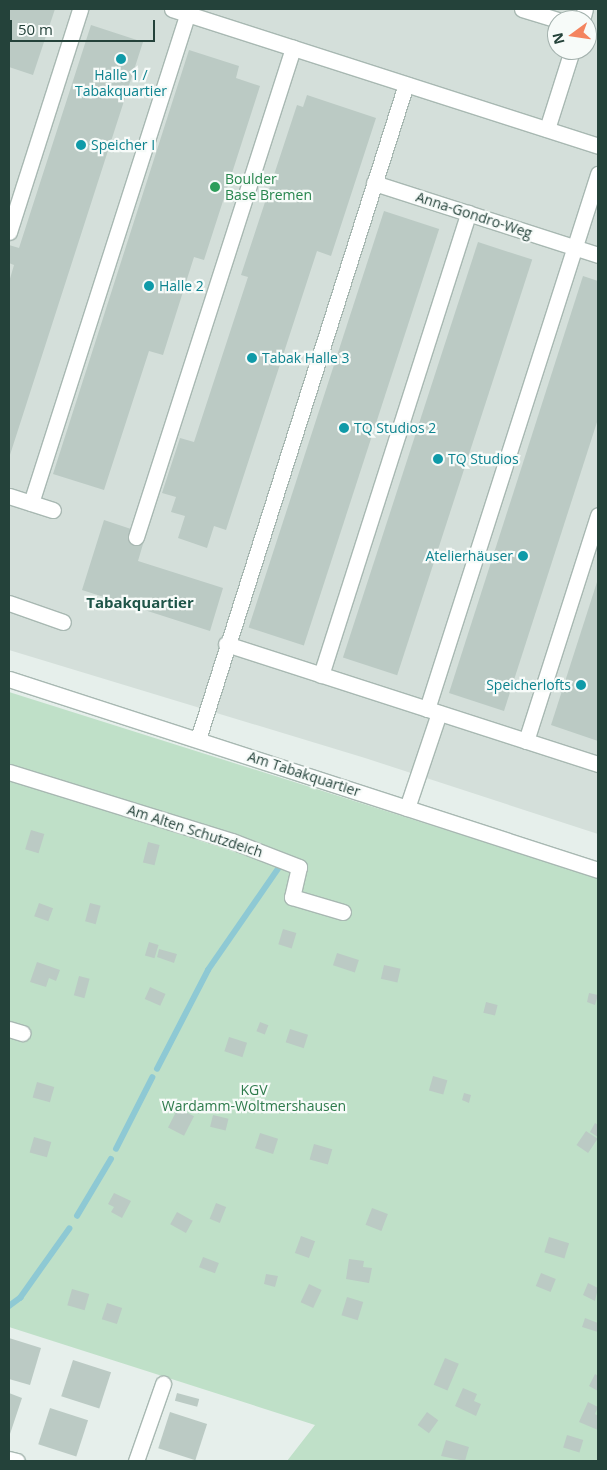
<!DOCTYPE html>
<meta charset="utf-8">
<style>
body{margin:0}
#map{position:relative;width:607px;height:1470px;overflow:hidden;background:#e6efeb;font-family:"Open Sans",sans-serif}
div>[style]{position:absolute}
.built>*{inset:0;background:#d4dfda}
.green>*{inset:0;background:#bfe0c8}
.stream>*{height:5.5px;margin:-2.75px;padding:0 2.75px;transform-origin:2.75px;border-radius:2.75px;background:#8ec9d4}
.building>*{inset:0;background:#bbcac4;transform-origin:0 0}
.roads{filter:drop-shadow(1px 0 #a8b8b2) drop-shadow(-1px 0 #a8b8b2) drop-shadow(0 1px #a8b8b2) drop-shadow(0 -1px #a8b8b2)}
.minor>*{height:15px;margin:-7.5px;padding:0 7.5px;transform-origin:7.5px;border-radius:7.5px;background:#fff}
.dots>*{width:14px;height:14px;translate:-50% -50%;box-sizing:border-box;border:2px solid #f7fbf9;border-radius:50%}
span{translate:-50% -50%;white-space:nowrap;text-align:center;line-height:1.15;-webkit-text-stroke:4.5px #f7fbf9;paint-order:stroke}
.culture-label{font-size:14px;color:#0d838f}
.left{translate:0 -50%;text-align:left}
.right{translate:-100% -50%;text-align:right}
.leisure-label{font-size:14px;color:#27864d}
.street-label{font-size:14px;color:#24423a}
.park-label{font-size:14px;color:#2d7a4b}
.neighbourhood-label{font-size:15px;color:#1f5548;font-weight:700}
.frame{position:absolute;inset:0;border:10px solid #24423a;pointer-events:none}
.north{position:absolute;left:547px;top:10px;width:50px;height:50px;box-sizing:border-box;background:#f7fbf9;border:1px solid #a3b1ad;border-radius:50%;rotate:256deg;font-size:14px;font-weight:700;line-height:20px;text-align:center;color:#24423a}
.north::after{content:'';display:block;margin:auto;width:18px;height:22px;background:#f4845f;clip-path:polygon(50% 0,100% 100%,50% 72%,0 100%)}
.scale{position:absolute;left:10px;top:20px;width:145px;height:22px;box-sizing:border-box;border:2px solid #24423a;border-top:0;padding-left:6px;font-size:15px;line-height:18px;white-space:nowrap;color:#24423a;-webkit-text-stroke:4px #f7fbf9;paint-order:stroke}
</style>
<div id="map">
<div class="built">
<i style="clip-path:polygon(evenodd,9px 9px,598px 9px,598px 834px,365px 758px,9px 650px,9px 9px,557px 20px,587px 20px,587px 50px,557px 50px,557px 20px)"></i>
</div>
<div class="green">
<i style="clip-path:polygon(9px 692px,598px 878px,598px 1461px,287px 1461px,315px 1425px,9px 1327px)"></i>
</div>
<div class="stream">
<i style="left:157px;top:1069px;width:111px;rotate:-62.7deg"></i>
<i style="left:208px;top:970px;width:123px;rotate:-55.3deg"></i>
<i style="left:116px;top:1149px;width:80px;rotate:-63.1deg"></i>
<i style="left:77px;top:1216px;width:66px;rotate:-59.2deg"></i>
<i style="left:9px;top:1306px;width:14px;rotate:-36deg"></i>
<i style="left:20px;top:1298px;width:85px;rotate:-54.6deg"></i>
</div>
<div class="building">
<i style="clip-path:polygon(9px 9px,55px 9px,33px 75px,9px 67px)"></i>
<i style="clip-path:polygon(91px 25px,143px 42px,9px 458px,9px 282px,14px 265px,9px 263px,9px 245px,19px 248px)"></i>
<i style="clip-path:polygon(189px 50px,239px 66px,236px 78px,260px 86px,204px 260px,194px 257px,163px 355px,149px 351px,104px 490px,53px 474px)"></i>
<i style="clip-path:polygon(307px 95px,376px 118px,331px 256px,317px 251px,226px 530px,214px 526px,207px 548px,178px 538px,185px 516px,171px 512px,176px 497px,162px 493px,180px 438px,194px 442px,248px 277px,241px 275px,297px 105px,303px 107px)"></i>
<i style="left:384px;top:211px;width:58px;height:438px;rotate:18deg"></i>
<i style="left:478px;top:242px;width:57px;height:437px;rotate:18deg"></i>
<i style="clip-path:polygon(583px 276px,598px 281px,598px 419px,504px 711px,449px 693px)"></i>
<i style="clip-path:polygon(104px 520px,146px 534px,138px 561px,223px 588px,210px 631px,82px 590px)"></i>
<i style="clip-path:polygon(598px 579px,598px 741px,551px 725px)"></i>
<i style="left:31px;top:830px;width:14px;height:20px;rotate:17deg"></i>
<i style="left:148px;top:842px;width:12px;height:21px;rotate:14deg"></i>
<i style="left:39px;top:903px;width:15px;height:14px;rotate:20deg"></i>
<i style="left:90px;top:903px;width:11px;height:19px;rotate:15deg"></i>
<i style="left:283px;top:929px;width:14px;height:16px;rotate:17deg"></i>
<i style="left:149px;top:942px;width:10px;height:14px;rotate:17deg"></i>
<i style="clip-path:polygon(159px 949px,177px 954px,174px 963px,157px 957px)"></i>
<i style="left:337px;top:953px;width:23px;height:13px;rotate:18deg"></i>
<i style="clip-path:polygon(37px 962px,60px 970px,56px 981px,49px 978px,46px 987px,30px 982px)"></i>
<i style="left:384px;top:965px;width:17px;height:14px;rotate:13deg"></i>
<i style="left:79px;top:976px;width:11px;height:20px;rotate:15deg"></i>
<i style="left:150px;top:987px;width:17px;height:13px;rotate:24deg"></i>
<i style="clip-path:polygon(589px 993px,598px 995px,595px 1005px,587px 1002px)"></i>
<i style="left:486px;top:1002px;width:12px;height:11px;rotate:14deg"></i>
<i style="left:260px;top:1022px;width:9px;height:10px;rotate:21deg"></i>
<i style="left:290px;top:1029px;width:19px;height:14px;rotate:18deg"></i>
<i style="left:229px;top:1037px;width:19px;height:15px;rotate:18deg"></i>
<i style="left:433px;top:1076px;width:15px;height:15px;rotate:16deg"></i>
<i style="left:37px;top:1082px;width:18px;height:16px;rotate:16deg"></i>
<i style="clip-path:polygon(464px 1093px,471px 1095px,469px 1103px,462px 1100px)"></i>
<i style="left:178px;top:1108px;width:18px;height:22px;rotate:27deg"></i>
<i style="left:213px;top:1115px;width:16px;height:12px;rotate:14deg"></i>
<i style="clip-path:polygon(595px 1123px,598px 1125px,598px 1137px,590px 1132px)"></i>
<i style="left:586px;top:1131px;width:14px;height:17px;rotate:34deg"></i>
<i style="left:260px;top:1133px;width:19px;height:16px;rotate:18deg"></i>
<i style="left:34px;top:1137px;width:18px;height:16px;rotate:16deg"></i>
<i style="left:314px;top:1144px;width:19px;height:16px;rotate:16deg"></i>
<i style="clip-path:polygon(114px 1193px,131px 1201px,122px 1218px,111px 1212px,114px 1207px,108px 1204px)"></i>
<i style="left:216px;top:1203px;width:11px;height:17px;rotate:22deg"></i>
<i style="left:372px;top:1208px;width:17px;height:18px;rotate:21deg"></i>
<i style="left:177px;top:1212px;width:18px;height:14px;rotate:29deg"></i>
<i style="left:301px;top:1236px;width:15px;height:18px;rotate:20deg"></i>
<i style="left:549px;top:1237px;width:21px;height:16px;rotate:17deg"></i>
<i style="left:203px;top:1257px;width:17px;height:11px;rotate:21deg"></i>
<i style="clip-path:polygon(349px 1259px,364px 1261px,363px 1267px,372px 1268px,369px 1283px,346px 1279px)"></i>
<i style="left:541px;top:1273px;width:16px;height:14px;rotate:22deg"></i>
<i style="clip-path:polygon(266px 1274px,278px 1276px,275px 1287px,264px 1284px)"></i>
<i style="clip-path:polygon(588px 1283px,598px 1288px,595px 1301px,583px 1295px)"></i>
<i style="left:309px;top:1284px;width:14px;height:20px;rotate:25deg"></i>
<i style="left:72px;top:1289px;width:18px;height:17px;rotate:16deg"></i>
<i style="left:347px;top:1297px;width:17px;height:19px;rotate:17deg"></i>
<i style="left:107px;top:1303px;width:16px;height:17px;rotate:18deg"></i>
<i style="clip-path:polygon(585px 1318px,598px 1323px,598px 1332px,582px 1327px)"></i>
<i style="clip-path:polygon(9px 1338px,41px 1348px,30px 1385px,9px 1379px)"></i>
<i style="left:445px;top:1358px;width:15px;height:29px;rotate:23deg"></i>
<i style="left:73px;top:1360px;width:40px;height:38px;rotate:18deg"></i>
<i style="clip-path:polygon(595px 1374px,598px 1376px,598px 1391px,589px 1386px)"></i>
<i style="clip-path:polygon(463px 1388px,477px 1394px,474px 1401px,481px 1404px,476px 1416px,455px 1406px)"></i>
<i style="clip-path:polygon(9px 1393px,22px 1398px,9px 1437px)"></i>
<i style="left:177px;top:1393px;width:23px;height:8px;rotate:15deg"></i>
<i style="clip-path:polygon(588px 1402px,598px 1407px,595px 1414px,598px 1416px,598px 1430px,579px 1422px)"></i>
<i style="left:50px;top:1408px;width:40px;height:38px;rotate:18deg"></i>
<i style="left:170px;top:1412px;width:39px;height:38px;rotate:18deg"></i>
<i style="left:427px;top:1412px;width:14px;height:16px;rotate:36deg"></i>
<i style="left:567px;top:1435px;width:17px;height:13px;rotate:17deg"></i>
<i style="clip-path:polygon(446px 1440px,469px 1447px,465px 1461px,441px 1456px)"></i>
</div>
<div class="roads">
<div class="minor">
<i style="left:172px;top:9px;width:447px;rotate:17.8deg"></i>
<i style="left:522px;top:9px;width:37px;rotate:17deg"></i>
<i style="left:582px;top:20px;width:11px;rotate:-75deg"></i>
<i style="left:547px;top:129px;width:83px;rotate:-72.4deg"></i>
<i style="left:374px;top:183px;width:235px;rotate:17.8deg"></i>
<i style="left:9px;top:232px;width:234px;rotate:-72.3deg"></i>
<i style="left:9px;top:496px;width:46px;rotate:17.7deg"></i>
<i style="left:31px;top:503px;width:519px;rotate:-72.26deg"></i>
<i style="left:136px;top:537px;width:514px;rotate:-72.2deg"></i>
<i style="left:9px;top:603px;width:57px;rotate:19.4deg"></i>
<i style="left:226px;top:644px;width:391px;rotate:17.9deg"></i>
<i style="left:321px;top:675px;width:485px;rotate:-72.3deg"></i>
<i style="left:9px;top:679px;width:619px;rotate:17.97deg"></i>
<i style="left:427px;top:709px;width:562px;rotate:-72.27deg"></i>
<i style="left:198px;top:739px;width:687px;rotate:-72.38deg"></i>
<i style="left:526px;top:741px;width:237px;rotate:-72.3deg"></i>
<i style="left:9px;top:772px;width:233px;rotate:17.2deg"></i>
<i style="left:232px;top:841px;width:72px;rotate:21.2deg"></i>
<i style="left:299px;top:867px;width:31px;rotate:103deg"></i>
<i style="left:292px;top:897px;width:53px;rotate:16.4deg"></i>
<i style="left:407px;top:808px;width:100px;rotate:-71.4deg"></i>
<i style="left:9px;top:1029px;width:14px;rotate:17deg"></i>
<i style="left:9px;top:1459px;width:8px;rotate:14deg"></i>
<i style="left:136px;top:1461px;width:82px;rotate:-70.7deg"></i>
</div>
</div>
<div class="dots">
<i style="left:121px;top:59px;background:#0f9aa8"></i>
<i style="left:81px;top:145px;background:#0f9aa8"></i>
<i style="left:215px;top:187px;background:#2e9e5b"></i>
<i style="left:149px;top:286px;background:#0f9aa8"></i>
<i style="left:252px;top:358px;background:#0f9aa8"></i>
<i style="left:344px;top:428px;background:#0f9aa8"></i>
<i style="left:438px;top:459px;background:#0f9aa8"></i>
<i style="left:523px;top:556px;background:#0f9aa8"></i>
<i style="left:581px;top:685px;background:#0f9aa8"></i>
</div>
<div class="culture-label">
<span style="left:121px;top:83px">Halle 1 /<br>Tabakquartier</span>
<span class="left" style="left:91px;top:145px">Speicher I</span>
<span class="left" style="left:159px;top:286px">Halle 2</span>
<span class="left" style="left:262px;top:358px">Tabak Halle 3</span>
<span class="left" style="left:354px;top:428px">TQ Studios 2</span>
<span class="left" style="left:448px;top:459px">TQ Studios</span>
<span class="right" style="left:513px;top:556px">Atelierhäuser</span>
<span class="right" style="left:571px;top:685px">Speicherlofts</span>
</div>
<div class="leisure-label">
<span class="left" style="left:225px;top:187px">Boulder<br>Base Bremen</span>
</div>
<div class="street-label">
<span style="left:474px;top:215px;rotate:18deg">Anna-Gondro-Weg</span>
<span style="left:304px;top:774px;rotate:18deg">Am Tabakquartier</span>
<span style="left:195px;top:831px;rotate:18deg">Am Alten Schutzdeich</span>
</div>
<div class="park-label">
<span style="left:254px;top:1098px">KGV<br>Wardamm-Woltmershausen</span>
</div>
<div class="neighbourhood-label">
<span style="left:140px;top:603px">Tabakquartier</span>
</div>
<div class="frame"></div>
<div class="north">N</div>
<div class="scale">50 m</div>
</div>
